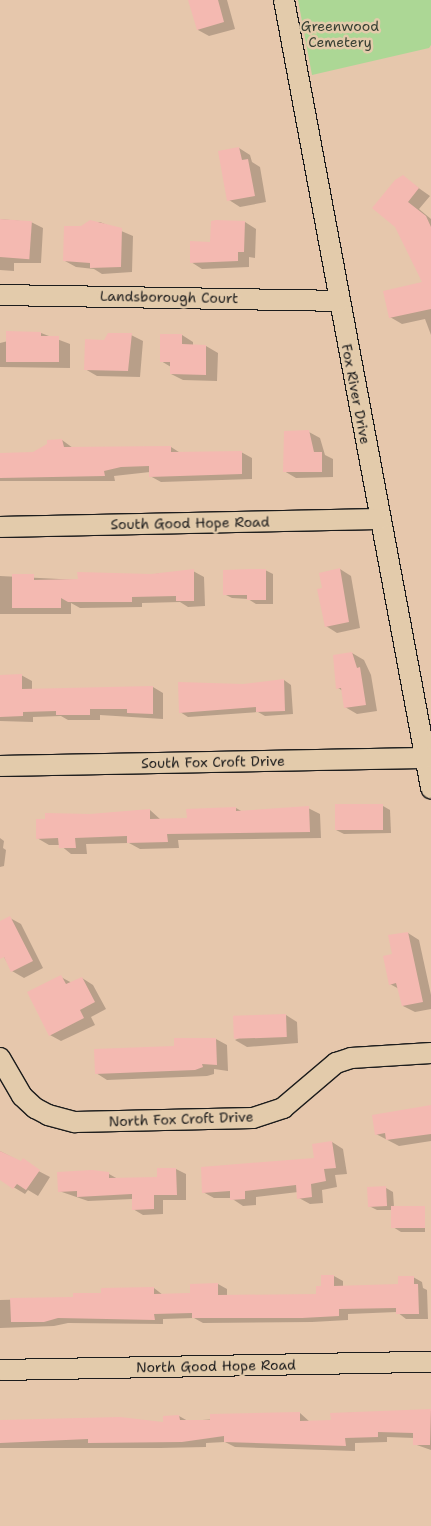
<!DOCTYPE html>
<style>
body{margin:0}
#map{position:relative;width:431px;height:1526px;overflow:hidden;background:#e6c7ac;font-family:"Shantell Sans",sans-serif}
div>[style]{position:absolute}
.green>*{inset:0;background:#acd795}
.shadow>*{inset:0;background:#0003}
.building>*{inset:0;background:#f4b9b1;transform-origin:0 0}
.roads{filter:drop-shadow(1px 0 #1c1c1c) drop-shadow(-1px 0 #1c1c1c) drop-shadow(0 1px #1c1c1c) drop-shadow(0 -1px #1c1c1c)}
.minor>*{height:20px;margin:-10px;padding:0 10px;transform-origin:10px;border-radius:10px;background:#e3cbab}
span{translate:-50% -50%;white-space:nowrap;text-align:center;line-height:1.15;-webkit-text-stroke:5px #e3cbab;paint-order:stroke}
.park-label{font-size:14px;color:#394134}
.street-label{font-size:14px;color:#1c1c1c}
</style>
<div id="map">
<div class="green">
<i style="clip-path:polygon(298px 0,431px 0,431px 45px,429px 48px,312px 75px)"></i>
</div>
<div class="shadow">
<i style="clip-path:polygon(189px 0,227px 0,235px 29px,209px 36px,198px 30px)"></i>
<i style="clip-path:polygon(239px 148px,250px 155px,252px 162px,260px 167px,266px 202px,240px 207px,229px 200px)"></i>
<i style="clip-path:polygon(403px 177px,430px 196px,419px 209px,431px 219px,431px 280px,396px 226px)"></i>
<i style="clip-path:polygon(0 219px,31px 222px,43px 228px,41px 263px,14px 263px,14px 271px,0 270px)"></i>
<i style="clip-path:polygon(90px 222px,100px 222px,133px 236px,132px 272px,102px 274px,94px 269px,76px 267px,65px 261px,82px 227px)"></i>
<i style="clip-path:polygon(245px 222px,256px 229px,255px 258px,249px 257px,249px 267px,202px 269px,191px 262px,212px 243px)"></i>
<i style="clip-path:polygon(431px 292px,431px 335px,425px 319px,402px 324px,390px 317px)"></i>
<i style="clip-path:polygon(41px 333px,70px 344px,70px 368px,0 367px,0 343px)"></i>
<i style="clip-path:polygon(131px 335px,143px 341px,140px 377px,97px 376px,85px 369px,105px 342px)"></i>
<i style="clip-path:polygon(182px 335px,193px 342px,193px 346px,206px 346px,218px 353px,217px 381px,183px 380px,171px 374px,171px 367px,161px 361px)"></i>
<i style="clip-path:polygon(309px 432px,320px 438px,325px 455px,333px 459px,333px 477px,296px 478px,284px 471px)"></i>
<i style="clip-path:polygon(62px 440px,73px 448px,171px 447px,182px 454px,241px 452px,252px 458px,252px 479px,161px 482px,150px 476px,150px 472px,114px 476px,115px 481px,0 481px,0 454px,33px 453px)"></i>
<i style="clip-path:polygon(340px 569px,351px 576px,360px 628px,337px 633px,326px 626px,323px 589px)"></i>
<i style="clip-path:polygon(265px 570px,273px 574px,273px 604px,256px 604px,248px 599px,232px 598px,224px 594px)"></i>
<i style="clip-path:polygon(193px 571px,204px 577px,205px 606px,188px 607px,180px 602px,142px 603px,142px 607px,80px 608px,71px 603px,71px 614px,0 614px,0 576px,79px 580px)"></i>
<i style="clip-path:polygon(352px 653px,364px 660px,371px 675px,377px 711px,357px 714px,345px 707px,343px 691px,338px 688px)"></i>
<i style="clip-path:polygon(21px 675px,32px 681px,32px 690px,153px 687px,163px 693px,163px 719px,100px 715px,100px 720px,68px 720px,61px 716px,33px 717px,33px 722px,0 721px,0 676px)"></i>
<i style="clip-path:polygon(284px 680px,291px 685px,293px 714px,265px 716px,258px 712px,188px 717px,180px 712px,243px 685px)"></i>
<i style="clip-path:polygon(383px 806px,390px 810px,391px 833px,344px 834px,336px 830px)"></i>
<i style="clip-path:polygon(236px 808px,243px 812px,308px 808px,320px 814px,321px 838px,178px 840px,179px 848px,140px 849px,129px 843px,86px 844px,87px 854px,71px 854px,60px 845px,49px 845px,37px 838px,90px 816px,150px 810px,161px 820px,188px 820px)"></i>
<i style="clip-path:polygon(0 838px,4px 841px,3px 848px,6px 850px,4px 866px,0 867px)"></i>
<i style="clip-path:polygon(10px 918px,21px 924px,43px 968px,24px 978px,12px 971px,0 950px,0 923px)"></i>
<i style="clip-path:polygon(408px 933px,419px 940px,431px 995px,431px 1009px,415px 1012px,403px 1006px,399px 989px,390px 984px,394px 955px)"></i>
<i style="clip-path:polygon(61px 977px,72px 983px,82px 978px,93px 985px,106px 1009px,91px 1017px,95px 1025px,61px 1041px,50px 1035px)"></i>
<i style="clip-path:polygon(286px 1015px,297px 1022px,298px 1043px,247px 1047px,235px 1040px)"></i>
<i style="clip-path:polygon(216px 1039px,227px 1045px,228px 1071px,214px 1069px,214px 1074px,207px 1076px,107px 1080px,96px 1073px,175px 1048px)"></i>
<i style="clip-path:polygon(431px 1106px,431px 1141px,399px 1146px,376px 1134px)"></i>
<i style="clip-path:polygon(332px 1142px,343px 1149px,347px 1174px,335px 1175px,337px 1187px,322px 1190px,323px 1203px,310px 1204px,299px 1198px,298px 1192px,256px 1197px,256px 1205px,243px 1206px,231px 1198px,214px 1198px,203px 1192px,316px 1160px)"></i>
<i style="clip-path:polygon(0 1151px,50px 1177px,38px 1196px,28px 1190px,25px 1194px,0 1179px)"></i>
<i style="clip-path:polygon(176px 1169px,186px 1174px,186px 1200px,163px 1200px,163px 1214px,143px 1215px,133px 1209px,133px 1199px,88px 1201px,59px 1191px,109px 1174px,118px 1179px,159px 1178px)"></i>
<i style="clip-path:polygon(386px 1188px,393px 1192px,394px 1207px,418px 1207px,425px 1212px,425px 1232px,401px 1232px,393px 1227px,393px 1210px,377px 1210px,369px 1206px)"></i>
<i style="clip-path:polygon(334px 1276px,343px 1281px,343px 1287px,400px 1286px,413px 1277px,422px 1282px,423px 1288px,427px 1290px,428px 1319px,406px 1319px,397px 1312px,348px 1314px,348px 1320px,312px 1322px,203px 1323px,194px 1318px,163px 1319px,163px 1324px,68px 1323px,54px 1326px,0 1328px,0 1300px,74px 1298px,154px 1288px,163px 1295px,192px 1295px,218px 1284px,227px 1289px,227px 1296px,318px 1295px)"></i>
<i style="clip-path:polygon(431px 1411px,431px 1450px,414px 1444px,414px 1438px,387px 1437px,387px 1442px,355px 1443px,355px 1451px,235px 1447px,225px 1442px,206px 1443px,206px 1447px,160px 1448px,0 1448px,0 1422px,164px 1424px,179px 1416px,188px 1421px,300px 1413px,310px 1422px,332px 1422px,345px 1413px)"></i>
</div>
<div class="building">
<i style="clip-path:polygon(188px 0,218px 0,224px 22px,197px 30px)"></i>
<i style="clip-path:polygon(239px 147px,242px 160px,248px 159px,255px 196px,227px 201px,218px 151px)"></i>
<i style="clip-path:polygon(403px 175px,419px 188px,408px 202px,426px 216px,431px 227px,431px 309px,389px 318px,383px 291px,422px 282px,395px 227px,372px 208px,395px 180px)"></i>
<i style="left:0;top:219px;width:32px;height:38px;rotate:4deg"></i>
<i style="clip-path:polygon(90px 220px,122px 228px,121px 267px,90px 268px,90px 263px,63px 261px,64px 226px,81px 226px)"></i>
<i style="clip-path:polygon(216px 220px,245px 221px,244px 252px,238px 252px,238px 261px,190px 263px,190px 241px,210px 242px,211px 221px)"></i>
<i style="clip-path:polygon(6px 331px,41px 332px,41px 336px,59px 336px,59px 362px,6px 362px)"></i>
<i style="clip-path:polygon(108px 333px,132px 333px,128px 371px,84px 370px,85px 339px,104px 340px)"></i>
<i style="clip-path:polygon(160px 334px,182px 334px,182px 344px,206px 345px,206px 375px,170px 374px,170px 362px,160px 362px)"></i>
<i style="clip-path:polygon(309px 430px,314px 452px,322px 452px,322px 472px,283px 472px,284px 431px)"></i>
<i style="clip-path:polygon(62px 439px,64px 447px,171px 446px,171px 452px,242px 451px,242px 474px,149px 477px,149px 466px,121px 467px,104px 471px,105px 476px,0 478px,0 453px,33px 452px,47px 444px,47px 440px)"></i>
<i style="clip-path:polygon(340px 568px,349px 622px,325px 627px,317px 589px,322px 588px,319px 573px)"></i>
<i style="clip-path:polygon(194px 569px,194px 601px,176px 601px,176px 596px,132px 597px,132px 602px,68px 602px,61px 598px,61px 608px,12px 608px,12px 574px,34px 574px,34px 580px,78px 579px,77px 572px,151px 574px)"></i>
<i style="clip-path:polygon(250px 569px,266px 569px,266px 600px,247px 600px,247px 595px,223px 595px,223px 570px)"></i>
<i style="clip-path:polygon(352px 652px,357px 668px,360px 667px,366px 705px,344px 708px,341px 688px,336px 689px,333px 655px)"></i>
<i style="clip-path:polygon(22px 674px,22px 689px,153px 686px,153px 714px,127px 713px,127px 709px,90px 709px,90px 715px,56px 715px,56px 711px,23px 712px,23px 716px,0 717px,0 675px)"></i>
<i style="clip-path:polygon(284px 679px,285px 711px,256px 712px,256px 707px,179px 713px,178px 682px,243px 684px)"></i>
<i style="left:383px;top:804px;width:26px;height:48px;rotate:90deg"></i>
<i style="clip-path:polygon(309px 806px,310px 832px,167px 834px,168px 842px,127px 843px,127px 836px,75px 838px,76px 848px,59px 848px,58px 838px,36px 839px,36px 819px,45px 819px,45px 813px,90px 814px,150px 809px,150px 819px,187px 818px,186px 809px,236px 807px,236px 811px)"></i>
<i style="clip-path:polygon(10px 916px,33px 961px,11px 972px,4px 957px,0 959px,0 921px)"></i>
<i style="clip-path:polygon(408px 932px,423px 1002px,402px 1006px,396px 983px,389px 985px,383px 956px,392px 954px,388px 935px)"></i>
<i style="clip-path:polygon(61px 975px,66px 984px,82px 977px,95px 1002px,80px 1010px,84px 1018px,49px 1036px,27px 992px)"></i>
<i style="left:286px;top:1014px;width:23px;height:53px;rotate:88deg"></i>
<i style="clip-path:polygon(174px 1038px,216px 1038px,217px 1065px,202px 1064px,203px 1067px,195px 1070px,95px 1074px,94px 1049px,174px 1046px)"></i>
<i style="clip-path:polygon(431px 1105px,431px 1134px,386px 1140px,385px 1133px,375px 1135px,372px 1115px)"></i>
<i style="clip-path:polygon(332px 1141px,336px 1168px,324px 1169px,326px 1181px,311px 1184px,312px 1197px,297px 1199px,296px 1185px,245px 1191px,245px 1199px,230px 1200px,230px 1191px,202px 1193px,201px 1167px,314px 1158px,312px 1144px)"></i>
<i style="clip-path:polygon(0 1151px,21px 1161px,23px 1158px,40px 1170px,26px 1190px,17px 1184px,13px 1189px,0 1180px)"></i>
<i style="clip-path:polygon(157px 1168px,176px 1168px,177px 1195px,154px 1195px,154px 1209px,132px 1210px,132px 1194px,77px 1197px,77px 1191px,58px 1192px,57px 1172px,92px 1170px,109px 1172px,109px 1178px,157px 1177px)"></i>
<i style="left:386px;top:1186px;width:20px;height:19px;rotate:87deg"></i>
<i style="left:391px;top:1206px;width:34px;height:22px"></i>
<i style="clip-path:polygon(321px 1275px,334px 1275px,334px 1286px,398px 1284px,398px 1276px,414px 1276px,414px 1284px,418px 1284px,419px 1314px,396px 1314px,396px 1308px,339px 1309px,339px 1316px,302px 1318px,192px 1318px,192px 1313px,154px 1314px,155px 1320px,58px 1318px,44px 1322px,11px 1322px,10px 1298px,73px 1297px,73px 1293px,101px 1293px,101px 1288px,154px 1287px,154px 1294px,190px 1293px,190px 1284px,218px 1283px,218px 1295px,316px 1294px,316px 1286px,321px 1286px)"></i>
<i style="clip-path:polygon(431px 1409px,430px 1445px,413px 1445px,413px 1433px,378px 1432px,378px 1437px,345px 1438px,346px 1446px,224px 1442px,224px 1436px,182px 1442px,88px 1443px,88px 1439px,0 1443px,0 1420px,120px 1417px,163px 1422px,163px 1416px,179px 1415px,180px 1420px,210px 1420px,210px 1414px,300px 1412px,300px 1421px,331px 1420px,330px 1413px)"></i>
</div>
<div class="roads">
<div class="minor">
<i style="left:284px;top:0;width:802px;rotate:79.43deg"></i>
<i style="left:0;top:295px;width:339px;rotate:1deg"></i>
<i style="left:0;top:527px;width:380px;rotate:-1.2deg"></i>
<i style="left:0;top:766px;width:426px;rotate:-1.1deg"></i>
<i style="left:0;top:1058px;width:44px;rotate:59.9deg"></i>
<i style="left:22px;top:1096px;width:18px;rotate:43deg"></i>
<i style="left:35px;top:1108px;width:15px;rotate:28deg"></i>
<i style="left:48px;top:1115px;width:28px;rotate:15deg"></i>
<i style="left:75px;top:1122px;width:178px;rotate:-1.3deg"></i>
<i style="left:253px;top:1118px;width:32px;rotate:-18deg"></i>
<i style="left:283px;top:1108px;width:70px;rotate:-40.3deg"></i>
<i style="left:336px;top:1063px;width:16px;rotate:-18deg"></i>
<i style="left:351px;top:1058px;width:80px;rotate:-3.6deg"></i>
<i style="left:0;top:1370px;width:431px;rotate:-1.1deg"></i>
</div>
</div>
<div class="park-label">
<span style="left:340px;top:34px">Greenwood<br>Cemetery</span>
</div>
<div class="street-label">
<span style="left:169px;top:297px;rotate:1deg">Landsborough Court</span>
<span style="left:356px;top:394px;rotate:79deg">Fox River Drive</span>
<span style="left:190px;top:523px;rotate:-1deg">South Good Hope Road</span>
<span style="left:213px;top:762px;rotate:-1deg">South Fox Croft Drive</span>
<span style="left:181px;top:1119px;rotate:-2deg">North Fox Croft Drive</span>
<span style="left:216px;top:1366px;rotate:-1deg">North Good Hope Road</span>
</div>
</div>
